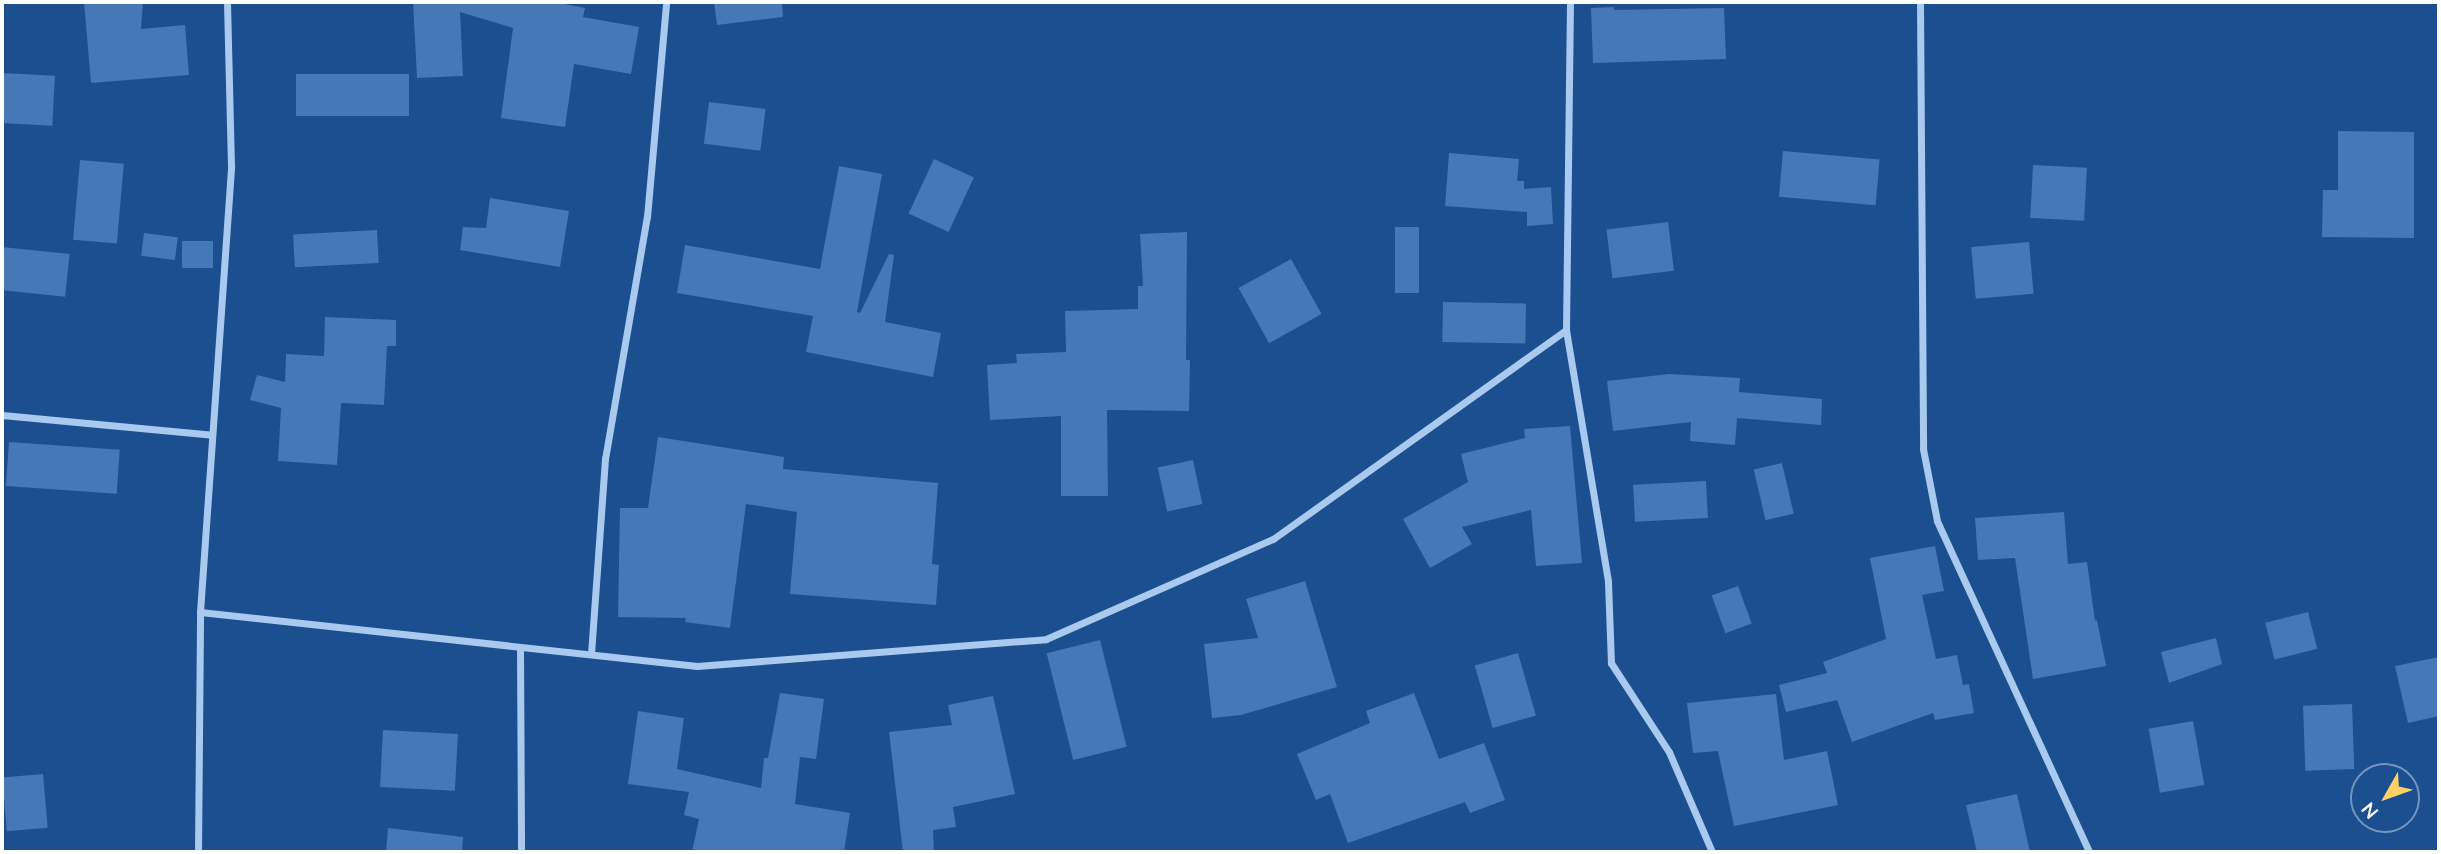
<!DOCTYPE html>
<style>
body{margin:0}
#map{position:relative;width:2441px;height:854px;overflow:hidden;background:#1b4f8f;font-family:"Nunito Sans",sans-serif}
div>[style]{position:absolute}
.building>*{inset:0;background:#4478b7;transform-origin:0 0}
.minor>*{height:7px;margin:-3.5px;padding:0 3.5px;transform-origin:3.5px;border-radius:3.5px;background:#a9c9ee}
span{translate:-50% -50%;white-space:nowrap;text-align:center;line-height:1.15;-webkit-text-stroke:5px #1b4f8f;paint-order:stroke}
.frame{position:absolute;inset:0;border:4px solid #fff;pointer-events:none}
.north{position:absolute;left:2350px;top:763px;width:70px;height:70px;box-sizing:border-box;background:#1b4f8f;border:2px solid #7695bc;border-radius:50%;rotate:230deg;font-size:19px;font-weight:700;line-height:28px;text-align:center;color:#fff}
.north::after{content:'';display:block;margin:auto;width:24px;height:32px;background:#ffd166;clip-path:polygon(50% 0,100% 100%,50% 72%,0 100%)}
</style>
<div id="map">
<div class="building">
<i style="clip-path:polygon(84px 2px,143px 2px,141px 29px,185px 25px,189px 75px,91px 83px)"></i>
<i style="clip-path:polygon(413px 2px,554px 2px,585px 8px,583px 17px,639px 27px,631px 74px,574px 64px,565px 127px,501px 118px,513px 28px,460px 12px,463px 76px,417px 78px)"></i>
<i style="clip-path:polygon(714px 2px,782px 2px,783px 17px,717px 25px)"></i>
<i style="clip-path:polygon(1614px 7px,1614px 10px,1724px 8px,1726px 59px,1593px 63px,1591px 8px)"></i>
<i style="left:2px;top:73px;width:53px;height:50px;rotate:3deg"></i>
<i style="left:296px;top:74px;width:113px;height:42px"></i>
<i style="left:709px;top:102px;width:57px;height:42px;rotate:7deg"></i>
<i style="clip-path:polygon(2338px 131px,2414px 132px,2414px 238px,2322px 237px,2323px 190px,2338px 190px)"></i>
<i style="left:1783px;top:151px;width:97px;height:46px;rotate:5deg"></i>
<i style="clip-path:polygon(1449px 153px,1519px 159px,1517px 181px,1524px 181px,1524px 189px,1551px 187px,1553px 224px,1527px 226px,1527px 212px,1445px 206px)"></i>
<i style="left:934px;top:159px;width:44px;height:60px;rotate:25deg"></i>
<i style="left:80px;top:160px;width:44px;height:80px;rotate:5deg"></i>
<i style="left:2033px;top:165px;width:54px;height:53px;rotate:3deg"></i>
<i style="clip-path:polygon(839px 166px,882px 174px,857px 312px,860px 313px,889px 254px,894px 255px,885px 322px,941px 333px,933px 377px,806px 352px,813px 316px,677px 293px,685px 245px,820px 269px)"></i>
<i style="clip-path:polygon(490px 198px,569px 211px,560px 267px,460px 250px,463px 227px,486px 228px)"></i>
<i style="left:1668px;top:222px;width:49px;height:62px;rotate:83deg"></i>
<i style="left:1395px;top:227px;width:24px;height:66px"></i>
<i style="left:377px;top:230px;width:33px;height:84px;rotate:87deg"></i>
<i style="clip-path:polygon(1187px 232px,1186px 360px,1190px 360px,1189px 411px,1107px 410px,1108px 496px,1061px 496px,1061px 416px,990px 420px,987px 365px,1017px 363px,1016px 354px,1066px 352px,1065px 311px,1138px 309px,1138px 286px,1143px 286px,1140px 234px)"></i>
<i style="left:144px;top:233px;width:34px;height:23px;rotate:7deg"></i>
<i style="left:182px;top:241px;width:31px;height:27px"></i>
<i style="left:2029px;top:242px;width:52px;height:58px;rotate:85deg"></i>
<i style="left:2px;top:247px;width:68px;height:43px;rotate:6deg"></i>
<i style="left:1291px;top:259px;width:63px;height:60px;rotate:61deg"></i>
<i style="left:1443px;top:302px;width:83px;height:40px;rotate:1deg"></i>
<i style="clip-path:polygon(325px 317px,396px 320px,396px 346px,387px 346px,384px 405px,341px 403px,337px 465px,278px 461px,281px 408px,250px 400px,257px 375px,285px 382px,286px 354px,324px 356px)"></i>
<i style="clip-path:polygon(1669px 374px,1740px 378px,1739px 392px,1822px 399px,1821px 425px,1737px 418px,1735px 445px,1690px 441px,1691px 422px,1613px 431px,1607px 381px)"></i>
<i style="clip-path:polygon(1570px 426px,1582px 563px,1536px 566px,1531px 510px,1462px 527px,1472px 544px,1430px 568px,1403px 519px,1468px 482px,1461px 454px,1525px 438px,1524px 429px)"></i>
<i style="clip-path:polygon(658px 437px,784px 457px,783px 469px,938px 483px,932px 564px,939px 565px,936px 605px,790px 594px,797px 512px,746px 504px,730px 628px,685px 622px,686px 618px,618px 617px,620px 508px,648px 508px)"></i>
<i style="left:9px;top:442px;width:111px;height:44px;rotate:4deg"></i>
<i style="left:1193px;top:460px;width:45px;height:36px;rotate:78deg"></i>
<i style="left:1782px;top:463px;width:52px;height:29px;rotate:77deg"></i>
<i style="left:1706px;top:481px;width:37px;height:73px;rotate:87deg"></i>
<i style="clip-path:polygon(2064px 512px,2068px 564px,2087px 562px,2095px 621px,2097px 620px,2106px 666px,2033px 679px,2015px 558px,1978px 560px,1975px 518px)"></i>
<i style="clip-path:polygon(1935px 546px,1944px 591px,1922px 595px,1936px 659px,1957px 655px,1963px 685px,1969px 684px,1974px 713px,1935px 720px,1933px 713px,1852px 742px,1837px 700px,1786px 712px,1779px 685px,1827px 673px,1823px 662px,1886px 639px,1870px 558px)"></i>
<i style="clip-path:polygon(1305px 581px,1337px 687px,1241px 715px,1212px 718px,1204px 644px,1258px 638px,1246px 599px)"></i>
<i style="left:1738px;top:586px;width:40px;height:28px;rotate:70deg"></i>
<i style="left:2308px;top:612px;width:38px;height:44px;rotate:76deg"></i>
<i style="clip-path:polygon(2216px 638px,2222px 664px,2169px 683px,2161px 652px)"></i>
<i style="left:1100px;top:640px;width:110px;height:55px;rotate:76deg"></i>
<i style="left:1518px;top:653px;width:65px;height:45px;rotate:74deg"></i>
<i style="clip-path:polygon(2439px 657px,2439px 716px,2408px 723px,2395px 666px)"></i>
<i style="clip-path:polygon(780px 693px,824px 699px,816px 759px,800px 757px,795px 804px,850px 813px,844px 852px,692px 852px,699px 819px,684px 815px,689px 792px,628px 784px,638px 711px,684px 718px,677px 769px,761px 788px,764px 758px,768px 758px)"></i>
<i style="clip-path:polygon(1414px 693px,1439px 759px,1484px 743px,1505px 800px,1470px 813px,1465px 802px,1348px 843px,1330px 794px,1316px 800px,1297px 754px,1370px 723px,1366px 711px)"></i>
<i style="clip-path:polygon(1776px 694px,1784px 760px,1827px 751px,1838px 805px,1734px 826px,1718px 751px,1693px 753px,1687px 703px)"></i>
<i style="clip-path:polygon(993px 696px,1015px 794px,953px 807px,956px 827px,933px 830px,934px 852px,903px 852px,889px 732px,952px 725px,948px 705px)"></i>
<i style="left:2352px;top:704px;width:65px;height:49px;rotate:88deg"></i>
<i style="left:2193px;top:721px;width:65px;height:45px;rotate:80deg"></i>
<i style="left:383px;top:730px;width:75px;height:57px;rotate:3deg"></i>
<i style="left:43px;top:774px;width:54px;height:41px;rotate:85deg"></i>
<i style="clip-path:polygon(2017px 794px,2030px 852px,1977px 852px,1966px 805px)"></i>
<i style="clip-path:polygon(388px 828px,463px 837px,462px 852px,386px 852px)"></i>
</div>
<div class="minor">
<i style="left:1570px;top:2px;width:328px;rotate:90.7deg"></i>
<i style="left:1566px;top:330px;width:255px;rotate:80.5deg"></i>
<i style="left:1608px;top:582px;width:81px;rotate:87.9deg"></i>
<i style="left:1611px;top:663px;width:106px;rotate:56.9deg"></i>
<i style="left:1669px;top:752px;width:109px;rotate:66.7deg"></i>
<i style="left:1920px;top:2px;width:447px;rotate:89.6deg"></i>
<i style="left:1923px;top:449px;width:73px;rotate:79deg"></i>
<i style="left:1937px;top:521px;width:364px;rotate:65.3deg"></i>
<i style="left:2px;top:415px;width:211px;rotate:5.4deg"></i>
<i style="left:200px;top:612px;width:500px;rotate:6.2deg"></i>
<i style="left:697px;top:666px;width:350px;rotate:-4.4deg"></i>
<i style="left:1046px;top:639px;width:248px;rotate:-23.8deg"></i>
<i style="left:1273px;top:539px;width:360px;rotate:-35.5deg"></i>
<i style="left:520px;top:647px;width:205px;rotate:89.7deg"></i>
<i style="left:591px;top:654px;width:196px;rotate:-85.9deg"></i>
<i style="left:605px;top:459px;width:246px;rotate:-80.2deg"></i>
<i style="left:647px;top:217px;width:216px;rotate:-84.9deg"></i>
<i style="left:198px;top:852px;width:240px;rotate:-89.5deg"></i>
<i style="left:200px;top:612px;width:447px;rotate:-86deg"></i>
<i style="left:231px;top:166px;width:164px;rotate:-91.4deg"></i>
</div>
<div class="frame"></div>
<div class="north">N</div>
</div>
